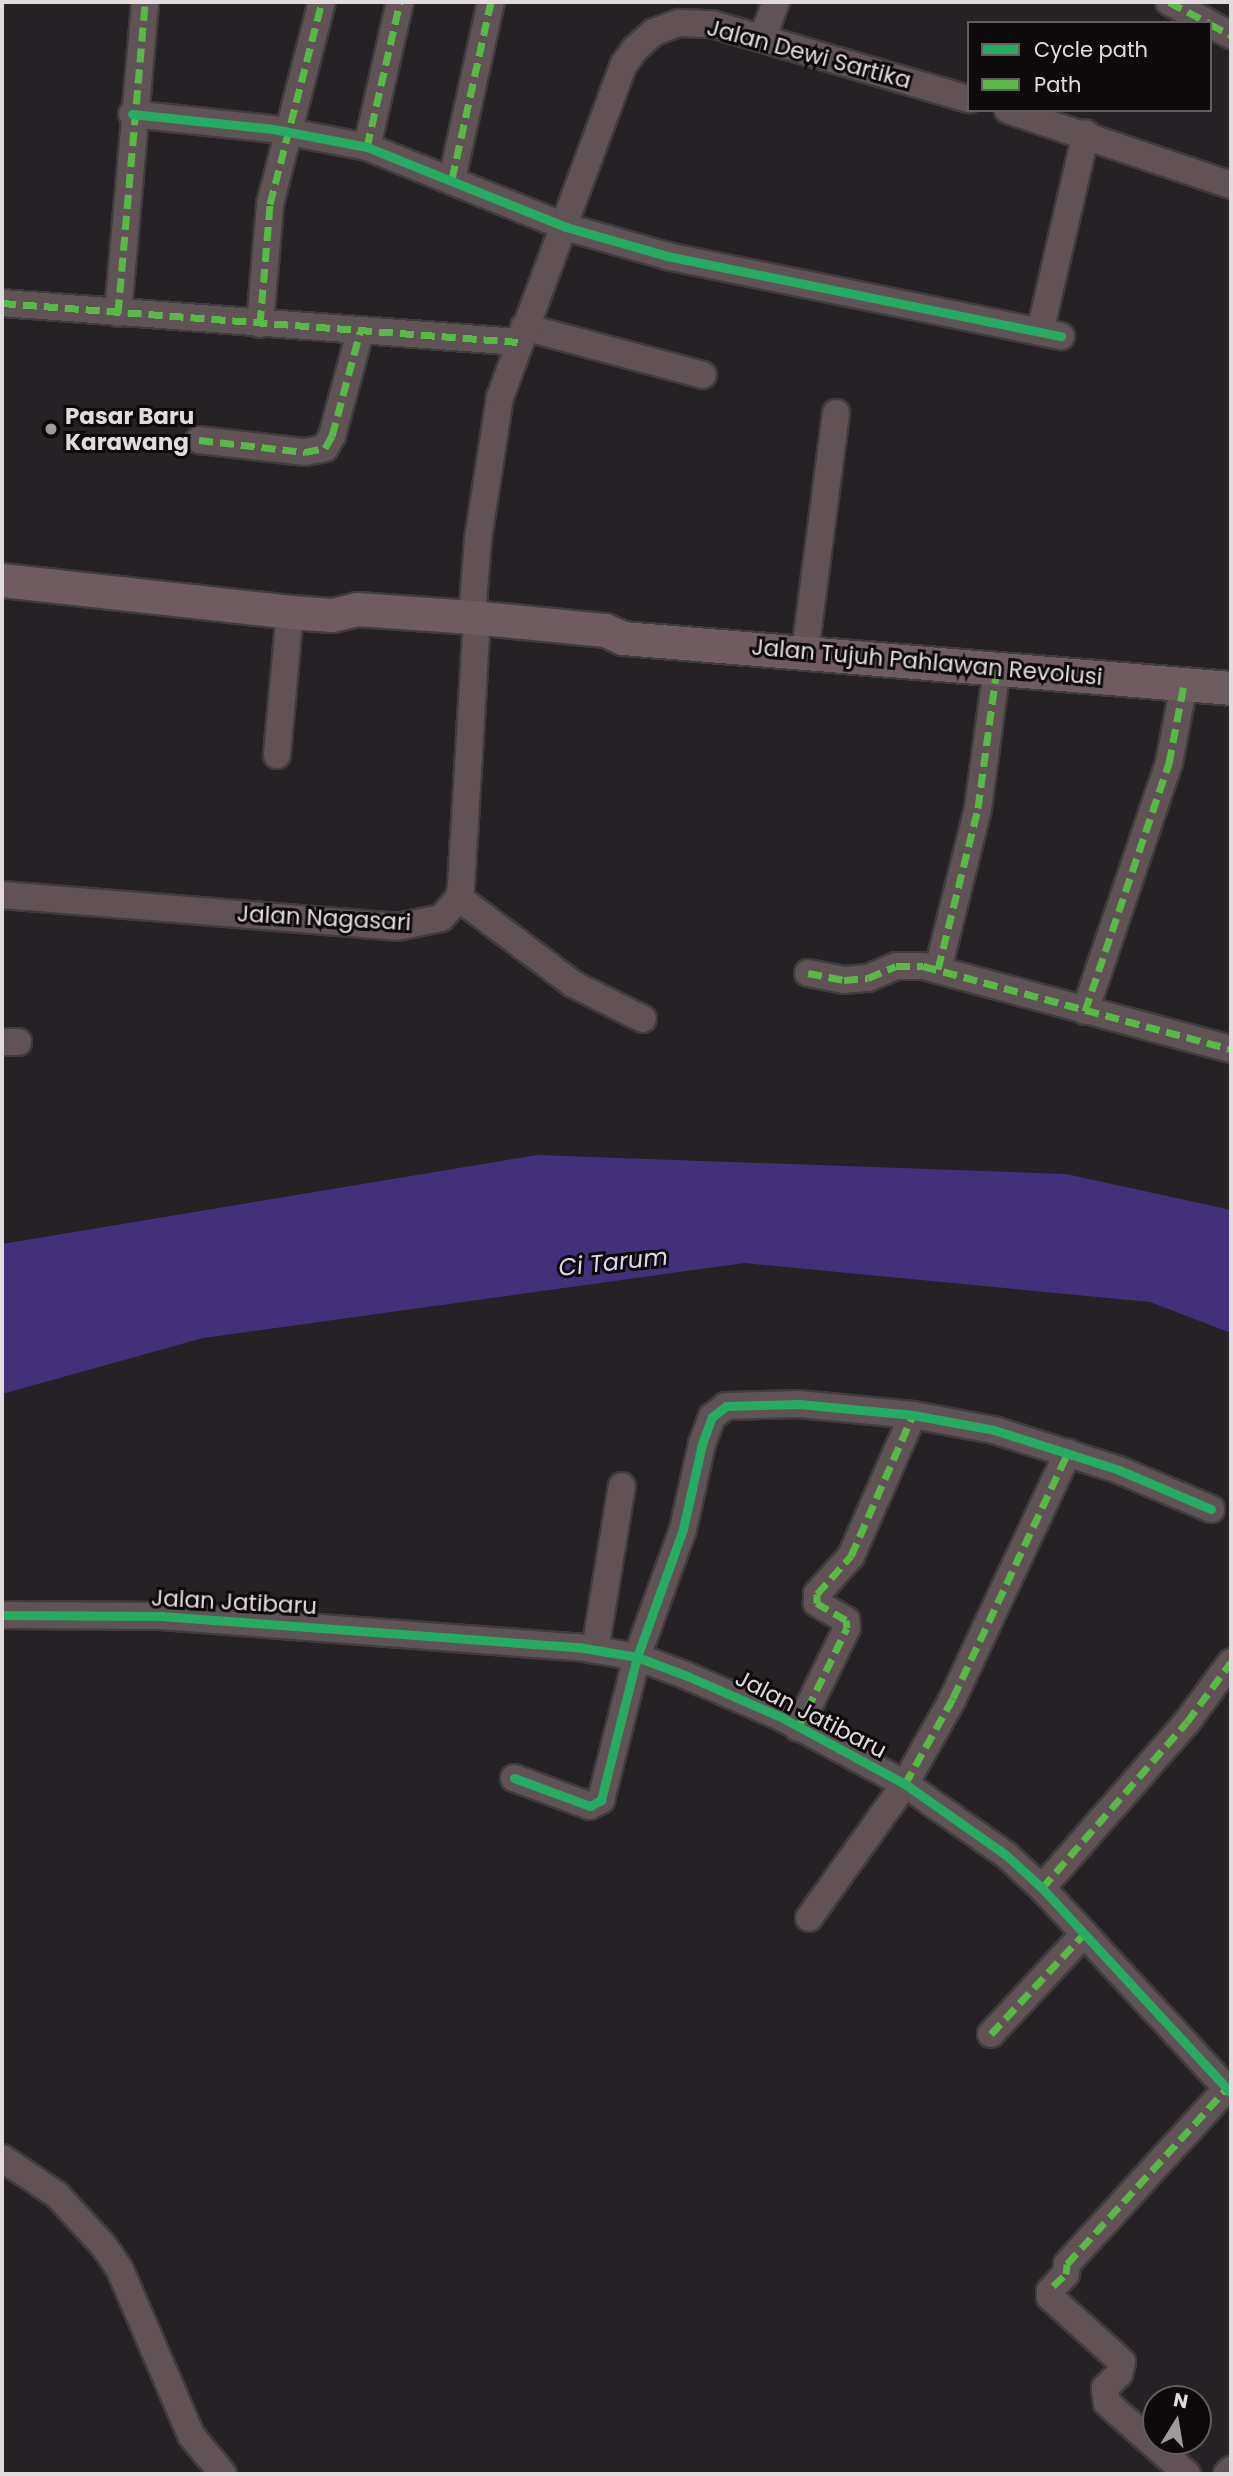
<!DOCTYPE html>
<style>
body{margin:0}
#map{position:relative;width:1233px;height:2476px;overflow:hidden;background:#262124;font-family:Poppins,sans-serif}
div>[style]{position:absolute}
.water>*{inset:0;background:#42317a}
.roads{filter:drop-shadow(2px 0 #3f3c3e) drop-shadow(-2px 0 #3f3c3e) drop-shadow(0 2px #3f3c3e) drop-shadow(0 -2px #3f3c3e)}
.minor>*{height:26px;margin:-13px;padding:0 13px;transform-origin:13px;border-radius:13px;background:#615355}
.major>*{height:33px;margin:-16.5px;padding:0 16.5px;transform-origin:16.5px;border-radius:16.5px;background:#6f5c60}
.quiet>*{height:7px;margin-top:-3.5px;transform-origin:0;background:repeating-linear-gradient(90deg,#58b947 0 14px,transparent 0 21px)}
.cycleway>*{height:9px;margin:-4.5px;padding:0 4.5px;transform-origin:4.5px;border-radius:4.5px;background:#26ab63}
.dots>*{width:19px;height:19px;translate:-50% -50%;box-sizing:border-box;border:4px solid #0e0a0c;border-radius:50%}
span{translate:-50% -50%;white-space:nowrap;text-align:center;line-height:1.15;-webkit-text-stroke:6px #0e0a0c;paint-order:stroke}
.street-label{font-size:23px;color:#e1dbde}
.poi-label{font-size:23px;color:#e1dbde;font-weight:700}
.left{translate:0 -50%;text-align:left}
.water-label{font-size:24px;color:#d9d8ef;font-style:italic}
.frame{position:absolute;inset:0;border:4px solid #e1dbde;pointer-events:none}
.legend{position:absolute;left:967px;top:21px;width:245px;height:91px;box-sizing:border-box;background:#0e0a0c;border:2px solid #625e60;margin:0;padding:9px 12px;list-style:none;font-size:21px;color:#e1dbde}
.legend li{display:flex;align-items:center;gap:14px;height:35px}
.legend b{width:35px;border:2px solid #625e60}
.north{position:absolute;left:1142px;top:2385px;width:70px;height:70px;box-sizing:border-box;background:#0e0a0c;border:2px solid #625e60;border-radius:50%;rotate:11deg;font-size:19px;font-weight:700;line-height:28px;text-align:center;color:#e1dbde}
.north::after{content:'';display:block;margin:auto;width:24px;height:32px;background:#a09a9d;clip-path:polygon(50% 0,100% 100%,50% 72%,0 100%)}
</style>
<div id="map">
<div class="water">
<i style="clip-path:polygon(537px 1155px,1066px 1174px,1231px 1210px,1231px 1333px,1150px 1302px,744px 1263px,203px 1338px,2px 1394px,2px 1244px)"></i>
</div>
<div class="roads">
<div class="minor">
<i style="left:1169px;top:2px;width:45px;rotate:27.7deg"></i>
<i style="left:1210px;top:24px;width:24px;rotate:28deg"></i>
<i style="left:763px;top:37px;width:37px;rotate:-70deg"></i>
<i style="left:1008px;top:110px;width:235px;rotate:18.6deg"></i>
<i style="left:132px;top:114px;width:142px;rotate:6.1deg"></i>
<i style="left:273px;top:129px;width:96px;rotate:10.8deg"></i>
<i style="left:367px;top:147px;width:214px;rotate:21.9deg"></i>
<i style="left:566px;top:227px;width:105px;rotate:16deg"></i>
<i style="left:667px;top:256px;width:402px;rotate:11.5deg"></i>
<i style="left:367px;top:147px;width:149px;rotate:-77.2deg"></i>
<i style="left:452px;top:179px;width:181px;rotate:-77.6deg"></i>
<i style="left:2px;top:303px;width:517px;rotate:4.32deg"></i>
<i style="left:118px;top:313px;width:312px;rotate:-85deg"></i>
<i style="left:260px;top:324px;width:120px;rotate:-85.2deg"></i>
<i style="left:270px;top:204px;width:209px;rotate:-75.6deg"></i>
<i style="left:524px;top:327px;width:185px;rotate:15deg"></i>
<i style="left:1040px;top:332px;width:204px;rotate:-77deg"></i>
<i style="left:199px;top:440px;width:107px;rotate:6.5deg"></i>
<i style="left:305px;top:452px;width:20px;rotate:-11deg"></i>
<i style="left:325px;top:448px;width:14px;rotate:-60deg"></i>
<i style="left:332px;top:436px;width:108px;rotate:-74.9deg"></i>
<i style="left:472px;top:617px;width:78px;rotate:-85.6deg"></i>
<i style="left:478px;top:539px;width:144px;rotate:-81.2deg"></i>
<i style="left:500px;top:397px;width:355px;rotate:-69.6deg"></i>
<i style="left:624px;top:64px;width:19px;rotate:-54deg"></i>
<i style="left:635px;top:49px;width:25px;rotate:-42deg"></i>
<i style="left:654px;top:32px;width:27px;rotate:-20deg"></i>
<i style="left:679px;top:23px;width:33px;rotate:2deg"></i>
<i style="left:712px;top:24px;width:268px;rotate:16.3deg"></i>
<i style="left:805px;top:652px;width:241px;rotate:-82.6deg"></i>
<i style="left:277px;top:755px;width:144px;rotate:-84.8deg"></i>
<i style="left:2px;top:895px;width:396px;rotate:4.6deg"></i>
<i style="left:397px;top:927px;width:45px;rotate:-11.6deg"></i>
<i style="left:441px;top:918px;width:27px;rotate:-48deg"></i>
<i style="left:459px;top:898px;width:11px;rotate:-80deg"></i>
<i style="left:461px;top:887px;width:250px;rotate:-86.6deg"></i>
<i style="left:459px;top:898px;width:143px;rotate:37deg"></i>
<i style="left:573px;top:984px;width:78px;rotate:26.6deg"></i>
<i style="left:938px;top:969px;width:166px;rotate:-76deg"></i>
<i style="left:978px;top:808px;width:141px;rotate:-82.3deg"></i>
<i style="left:808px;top:973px;width:37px;rotate:11deg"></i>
<i style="left:844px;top:980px;width:24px;rotate:-5deg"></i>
<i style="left:868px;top:978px;width:30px;rotate:-23deg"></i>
<i style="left:896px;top:966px;width:27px"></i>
<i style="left:923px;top:966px;width:319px;rotate:15.1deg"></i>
<i style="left:1085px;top:1011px;width:262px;rotate:-71.3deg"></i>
<i style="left:1169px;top:763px;width:80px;rotate:-79.2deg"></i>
<i style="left:2px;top:1042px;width:16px"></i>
<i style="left:2px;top:1615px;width:159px;rotate:0.4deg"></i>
<i style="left:161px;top:1616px;width:418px;rotate:4.3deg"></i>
<i style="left:578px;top:1647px;width:60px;rotate:9.6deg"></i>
<i style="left:637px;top:1657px;width:51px;rotate:20.6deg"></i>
<i style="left:685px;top:1675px;width:105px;rotate:23.6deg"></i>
<i style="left:781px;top:1717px;width:141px;rotate:28.4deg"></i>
<i style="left:905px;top:1784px;width:123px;rotate:35.1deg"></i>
<i style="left:1006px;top:1855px;width:49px;rotate:42.5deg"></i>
<i style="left:1042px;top:1888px;width:279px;rotate:47.3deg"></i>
<i style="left:595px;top:1650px;width:166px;rotate:-80.7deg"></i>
<i style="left:798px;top:1728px;width:111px;rotate:-63.9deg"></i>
<i style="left:847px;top:1628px;width:8px;rotate:-97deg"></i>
<i style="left:846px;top:1620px;width:34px;rotate:-150deg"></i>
<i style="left:817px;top:1603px;width:9px;rotate:-90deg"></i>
<i style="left:817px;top:1594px;width:51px;rotate:-48.2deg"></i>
<i style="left:851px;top:1556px;width:154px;rotate:-66.3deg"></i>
<i style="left:514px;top:1778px;width:81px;rotate:20.2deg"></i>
<i style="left:590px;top:1806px;width:13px;rotate:-29deg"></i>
<i style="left:601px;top:1800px;width:147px;rotate:-75.9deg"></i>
<i style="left:637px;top:1657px;width:136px;rotate:-70.2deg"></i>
<i style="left:683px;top:1529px;width:87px;rotate:-77.4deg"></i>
<i style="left:702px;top:1444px;width:29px;rotate:-70deg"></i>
<i style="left:712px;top:1417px;width:18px;rotate:-38deg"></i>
<i style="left:726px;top:1406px;width:73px;rotate:-1.6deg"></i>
<i style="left:799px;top:1404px;width:115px;rotate:5.5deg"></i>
<i style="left:913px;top:1415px;width:82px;rotate:10.5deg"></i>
<i style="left:994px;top:1430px;width:131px;rotate:17.7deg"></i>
<i style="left:1119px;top:1470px;width:100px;rotate:23deg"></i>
<i style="left:1042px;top:1888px;width:220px;rotate:-48.9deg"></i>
<i style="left:1187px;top:1722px;width:74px;rotate:-53.7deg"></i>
<i style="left:809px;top:1918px;width:165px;rotate:-54.4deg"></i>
<i style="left:905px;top:1784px;width:98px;rotate:-60.8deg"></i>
<i style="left:953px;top:1698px;width:271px;rotate:-64.9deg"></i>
<i style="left:991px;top:2034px;width:137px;rotate:-47.1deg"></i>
<i style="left:2px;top:2158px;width:66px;rotate:33.9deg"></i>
<i style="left:57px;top:2195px;width:69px;rotate:47.3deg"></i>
<i style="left:104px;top:2246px;width:29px;rotate:56deg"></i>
<i style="left:120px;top:2270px;width:180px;rotate:66.7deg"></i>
<i style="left:191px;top:2435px;width:50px;rotate:50.6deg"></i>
<i style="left:1187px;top:2474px;width:107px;rotate:-138.4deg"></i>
<i style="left:1107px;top:2403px;width:15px;rotate:-98deg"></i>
<i style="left:1105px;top:2388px;width:20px;rotate:-45deg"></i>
<i style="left:1119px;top:2374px;width:12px;rotate:-76deg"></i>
<i style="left:1122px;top:2362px;width:97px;rotate:-137.9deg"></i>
<i style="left:1050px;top:2297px;width:6px;rotate:-90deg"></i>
<i style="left:1050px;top:2291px;width:23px;rotate:-47deg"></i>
<i style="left:1066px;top:2274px;width:10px;rotate:-84deg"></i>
<i style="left:1067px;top:2264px;width:236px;rotate:-47.7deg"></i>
<i style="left:1227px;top:2474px;width:6px;rotate:-45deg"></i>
</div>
<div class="major">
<i style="left:2px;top:580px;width:290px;rotate:6.3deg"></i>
<i style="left:290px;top:612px;width:42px;rotate:4.1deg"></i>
<i style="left:332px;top:615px;width:26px;rotate:-13deg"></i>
<i style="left:357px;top:609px;width:115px;rotate:4deg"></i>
<i style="left:472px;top:617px;width:134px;rotate:5.6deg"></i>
<i style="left:605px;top:630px;width:20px;rotate:24deg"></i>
<i style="left:623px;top:638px;width:610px;rotate:4.7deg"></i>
</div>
</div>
<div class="quiet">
<i style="left:1169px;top:2px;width:45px;rotate:27.7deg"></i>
<i style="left:1210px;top:24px;width:24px;rotate:28deg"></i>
<i style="left:367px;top:147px;width:149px;rotate:-77.2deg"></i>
<i style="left:452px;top:179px;width:181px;rotate:-77.6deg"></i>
<i style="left:2px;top:303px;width:517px;rotate:4.32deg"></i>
<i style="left:118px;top:313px;width:312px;rotate:-85deg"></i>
<i style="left:260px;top:324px;width:120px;rotate:-85.2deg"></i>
<i style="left:270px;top:204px;width:209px;rotate:-75.6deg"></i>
<i style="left:199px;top:440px;width:107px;rotate:6.5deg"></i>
<i style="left:305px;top:452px;width:20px;rotate:-11deg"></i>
<i style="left:325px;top:448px;width:14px;rotate:-60deg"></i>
<i style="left:332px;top:436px;width:108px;rotate:-74.9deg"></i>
<i style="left:938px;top:969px;width:166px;rotate:-76deg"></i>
<i style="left:978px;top:808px;width:141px;rotate:-82.3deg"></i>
<i style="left:808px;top:973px;width:37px;rotate:11deg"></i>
<i style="left:844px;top:980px;width:24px;rotate:-5deg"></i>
<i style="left:868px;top:978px;width:30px;rotate:-23deg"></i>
<i style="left:896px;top:966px;width:27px"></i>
<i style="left:923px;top:966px;width:319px;rotate:15.1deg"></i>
<i style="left:1085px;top:1011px;width:262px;rotate:-71.3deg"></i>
<i style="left:1169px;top:763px;width:80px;rotate:-79.2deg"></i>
<i style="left:798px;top:1728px;width:111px;rotate:-63.9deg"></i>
<i style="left:847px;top:1628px;width:8px;rotate:-97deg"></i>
<i style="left:846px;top:1620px;width:34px;rotate:-150deg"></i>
<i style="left:817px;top:1603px;width:9px;rotate:-90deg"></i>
<i style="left:817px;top:1594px;width:51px;rotate:-48.2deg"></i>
<i style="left:851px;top:1556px;width:154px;rotate:-66.3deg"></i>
<i style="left:905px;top:1784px;width:98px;rotate:-60.8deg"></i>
<i style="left:953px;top:1698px;width:271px;rotate:-64.9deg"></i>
<i style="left:1042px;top:1888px;width:220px;rotate:-48.9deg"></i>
<i style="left:1187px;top:1722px;width:74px;rotate:-53.7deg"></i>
<i style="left:991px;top:2034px;width:137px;rotate:-47.1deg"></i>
<i style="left:1053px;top:2286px;width:18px;rotate:-43deg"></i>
<i style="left:1066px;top:2274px;width:10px;rotate:-84deg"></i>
<i style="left:1067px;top:2264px;width:236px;rotate:-47.7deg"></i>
</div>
<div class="cycleway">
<i style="left:132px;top:114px;width:142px;rotate:6.1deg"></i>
<i style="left:273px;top:129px;width:96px;rotate:10.8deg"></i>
<i style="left:367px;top:147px;width:214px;rotate:21.9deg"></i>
<i style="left:566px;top:227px;width:105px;rotate:16deg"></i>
<i style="left:667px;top:256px;width:402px;rotate:11.5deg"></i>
<i style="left:2px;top:1615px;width:159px;rotate:0.4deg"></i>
<i style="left:161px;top:1616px;width:418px;rotate:4.3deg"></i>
<i style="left:578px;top:1647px;width:60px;rotate:9.6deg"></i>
<i style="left:637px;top:1657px;width:51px;rotate:20.6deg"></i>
<i style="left:685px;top:1675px;width:105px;rotate:23.6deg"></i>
<i style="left:781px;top:1717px;width:141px;rotate:28.4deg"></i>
<i style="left:905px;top:1784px;width:123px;rotate:35.1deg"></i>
<i style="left:1006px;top:1855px;width:49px;rotate:42.5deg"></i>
<i style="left:1042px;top:1888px;width:279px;rotate:47.3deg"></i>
<i style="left:514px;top:1778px;width:81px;rotate:20.2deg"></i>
<i style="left:590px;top:1806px;width:13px;rotate:-29deg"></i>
<i style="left:601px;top:1800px;width:147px;rotate:-75.9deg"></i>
<i style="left:637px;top:1657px;width:136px;rotate:-70.2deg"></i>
<i style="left:683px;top:1529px;width:87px;rotate:-77.4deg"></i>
<i style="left:702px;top:1444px;width:29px;rotate:-70deg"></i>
<i style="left:712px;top:1417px;width:18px;rotate:-38deg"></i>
<i style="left:726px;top:1406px;width:73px;rotate:-1.6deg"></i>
<i style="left:799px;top:1404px;width:115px;rotate:5.5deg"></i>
<i style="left:913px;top:1415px;width:82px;rotate:10.5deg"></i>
<i style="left:994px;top:1430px;width:131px;rotate:17.7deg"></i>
<i style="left:1119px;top:1470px;width:100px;rotate:23deg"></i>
</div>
<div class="dots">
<i style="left:51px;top:429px;background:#a09a9d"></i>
</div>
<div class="street-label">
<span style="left:809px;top:54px;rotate:15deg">Jalan Dewi Sartika</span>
<span style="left:927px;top:662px;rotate:5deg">Jalan Tujuh Pahlawan Revolusi</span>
<span style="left:324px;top:918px;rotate:3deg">Jalan Nagasari</span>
<span style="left:234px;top:1602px;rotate:3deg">Jalan Jatibaru</span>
<span style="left:811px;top:1714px;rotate:27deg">Jalan Jatibaru</span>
</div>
<div class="poi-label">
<span class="left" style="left:65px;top:429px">Pasar Baru<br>Karawang</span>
</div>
<div class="water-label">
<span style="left:613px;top:1262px;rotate:-6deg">Ci Tarum</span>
</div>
<div class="frame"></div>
<ul class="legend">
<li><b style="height:9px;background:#26ab63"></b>Cycle path</li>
<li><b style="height:9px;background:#58b947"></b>Path</li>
</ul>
<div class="north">N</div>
</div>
